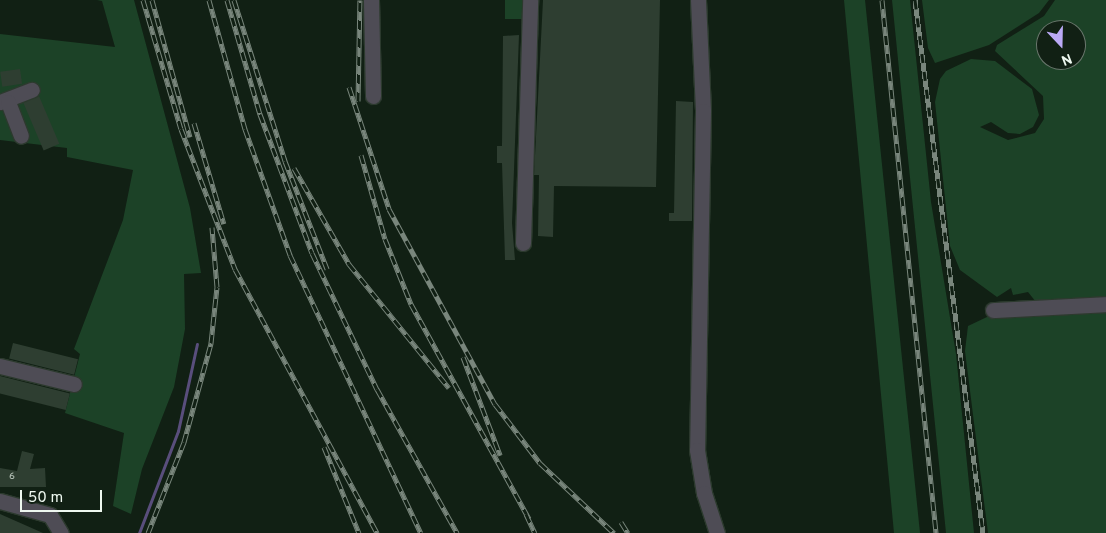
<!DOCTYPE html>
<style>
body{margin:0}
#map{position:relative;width:1106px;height:533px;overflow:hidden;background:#112014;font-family:Overpass,sans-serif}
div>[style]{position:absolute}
.green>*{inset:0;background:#1c4227;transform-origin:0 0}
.stream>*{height:3px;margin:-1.5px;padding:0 1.5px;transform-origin:1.5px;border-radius:1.5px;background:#594e7c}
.building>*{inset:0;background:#2e3e31;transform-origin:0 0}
.roads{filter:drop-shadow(1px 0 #2c3a2e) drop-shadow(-1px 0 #2c3a2e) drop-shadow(0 1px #2c3a2e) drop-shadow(0 -1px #2c3a2e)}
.minor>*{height:15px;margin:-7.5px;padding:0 7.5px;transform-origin:7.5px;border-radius:7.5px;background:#4e4c55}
.rail>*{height:5px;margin-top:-2.5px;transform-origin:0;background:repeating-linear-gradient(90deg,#112014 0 9px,#79867c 0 18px);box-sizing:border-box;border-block:1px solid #79867c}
span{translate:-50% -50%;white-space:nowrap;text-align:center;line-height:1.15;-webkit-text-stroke:5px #112014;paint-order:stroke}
.number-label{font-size:10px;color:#becac0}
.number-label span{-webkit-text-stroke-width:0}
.north{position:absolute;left:1036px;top:20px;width:50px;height:50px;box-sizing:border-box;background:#112014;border:1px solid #69766c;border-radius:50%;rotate:159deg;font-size:14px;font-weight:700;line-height:20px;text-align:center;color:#eef8f0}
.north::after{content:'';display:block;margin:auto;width:18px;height:22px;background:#bbaaf6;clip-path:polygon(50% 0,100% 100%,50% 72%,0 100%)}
.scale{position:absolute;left:20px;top:490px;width:82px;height:22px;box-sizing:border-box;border:2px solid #eef8f0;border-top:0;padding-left:6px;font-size:15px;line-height:18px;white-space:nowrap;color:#eef8f0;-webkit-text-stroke:4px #112014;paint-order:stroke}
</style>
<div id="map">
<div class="green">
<i style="clip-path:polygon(97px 0,134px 0,190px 208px,201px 273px,184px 274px,185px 329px,174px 387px,142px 469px,131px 514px,113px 506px,124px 433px,65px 413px,80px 354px,74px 349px,123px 220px,133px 170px,67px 157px,67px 148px,0 140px,0 34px,115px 47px,102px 1px)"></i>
<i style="left:505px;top:0;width:21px;height:19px"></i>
<i style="clip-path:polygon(844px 0,865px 0,920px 533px,894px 533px)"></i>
<i style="clip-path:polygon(892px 0,910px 0,931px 202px,956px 354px,974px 533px,946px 533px)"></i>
<i style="clip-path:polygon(922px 0,1049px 0,1039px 13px,989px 45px,935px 63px,928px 48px)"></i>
<i style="clip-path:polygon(evenodd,1055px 0,1106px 0,1106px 300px,1036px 302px,1028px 292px,1013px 295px,1011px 288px,997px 297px,960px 270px,950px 246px,935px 102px,940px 79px,946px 71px,971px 59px,995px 61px,1032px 89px,1039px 115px,1033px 127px,1020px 134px,1008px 133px,991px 122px,980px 127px,1008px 140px,1035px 133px,1044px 119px,1043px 96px,995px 51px,997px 45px,1044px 16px,1055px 0,1046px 30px,1076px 30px,1076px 60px,1046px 60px,1046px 30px)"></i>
<i style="clip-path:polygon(1106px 309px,1106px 533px,988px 533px,965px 351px,968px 326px,987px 317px)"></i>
</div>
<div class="stream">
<i style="left:139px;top:533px;width:109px;rotate:-69.1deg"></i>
<i style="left:178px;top:431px;width:89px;rotate:-77.7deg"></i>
</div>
<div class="building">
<i style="clip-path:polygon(543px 0,660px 0,656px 187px,554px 186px,553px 237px,538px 236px,539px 175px,534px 175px)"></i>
<i style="clip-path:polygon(519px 35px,512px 223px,515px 260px,505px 260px,502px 163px,497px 163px,497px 146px,502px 146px,503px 36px)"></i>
<i style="left:20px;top:69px;width:15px;height:20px;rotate:82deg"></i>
<i style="left:39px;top:96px;width:52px;height:17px;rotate:67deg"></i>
<i style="clip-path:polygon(676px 101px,693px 102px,692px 221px,669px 221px,669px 213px,674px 213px)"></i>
<i style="left:13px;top:343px;width:67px;height:16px;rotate:14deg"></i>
<i style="left:0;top:376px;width:72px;height:17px;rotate:14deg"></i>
<i style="clip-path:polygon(22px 451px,34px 454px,30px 469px,45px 468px,46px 487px,0 487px,0 468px,17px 471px)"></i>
<i style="clip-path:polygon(0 514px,43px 533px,0 533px)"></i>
</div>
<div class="roads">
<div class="minor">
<i style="left:371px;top:0;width:96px;rotate:88.8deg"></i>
<i style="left:698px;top:0;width:111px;rotate:87.4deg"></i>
<i style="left:703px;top:111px;width:339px;rotate:91deg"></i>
<i style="left:697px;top:450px;width:44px;rotate:80.8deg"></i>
<i style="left:704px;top:493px;width:42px;rotate:72deg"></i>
<i style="left:0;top:102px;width:34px;rotate:-21deg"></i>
<i style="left:8px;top:102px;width:36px;rotate:69deg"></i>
<i style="left:523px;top:243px;width:243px;rotate:-88.3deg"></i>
<i style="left:993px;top:310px;width:113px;rotate:-3deg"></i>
<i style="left:0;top:366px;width:76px;rotate:13.7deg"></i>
<i style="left:0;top:501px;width:52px;rotate:15.6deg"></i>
<i style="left:50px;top:515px;width:21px;rotate:59deg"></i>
</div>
</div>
<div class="rail">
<i style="left:143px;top:0;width:134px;rotate:73.6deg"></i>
<i style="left:181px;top:129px;width:150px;rotate:68.9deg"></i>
<i style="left:235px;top:269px;width:300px;rotate:61.7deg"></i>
<i style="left:152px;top:0;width:142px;rotate:74.5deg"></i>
<i style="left:209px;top:0;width:134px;rotate:74.4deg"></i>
<i style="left:245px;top:129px;width:134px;rotate:70.3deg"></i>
<i style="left:290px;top:255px;width:307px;rotate:64.8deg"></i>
<i style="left:227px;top:0;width:119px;rotate:73.9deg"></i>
<i style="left:260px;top:114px;width:148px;rotate:69.5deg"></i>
<i style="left:312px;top:253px;width:151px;rotate:64.5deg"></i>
<i style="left:377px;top:389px;width:165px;rotate:60.9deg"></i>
<i style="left:234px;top:0;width:169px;rotate:72.4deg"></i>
<i style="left:285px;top:161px;width:116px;rotate:68.7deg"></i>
<i style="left:882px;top:0;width:536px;rotate:84.21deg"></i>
<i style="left:915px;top:0;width:537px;rotate:82.73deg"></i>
<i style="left:349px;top:87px;width:128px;rotate:71.8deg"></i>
<i style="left:389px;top:209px;width:222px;rotate:61.5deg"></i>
<i style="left:495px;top:404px;width:74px;rotate:52.7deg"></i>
<i style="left:540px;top:463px;width:102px;rotate:43.4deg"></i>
<i style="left:358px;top:101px;width:101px;rotate:-88.9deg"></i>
<i style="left:194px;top:123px;width:105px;rotate:73.5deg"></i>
<i style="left:361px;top:155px;width:87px;rotate:74.1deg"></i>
<i style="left:385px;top:239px;width:70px;rotate:68.2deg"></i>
<i style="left:411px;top:304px;width:245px;rotate:61.2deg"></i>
<i style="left:294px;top:168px;width:111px;rotate:60.2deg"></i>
<i style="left:349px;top:264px;width:159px;rotate:51.1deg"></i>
<i style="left:463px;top:357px;width:105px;rotate:69.3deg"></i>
<i style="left:324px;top:447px;width:93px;rotate:67.9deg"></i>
<i style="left:526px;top:514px;width:21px;rotate:65deg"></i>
<i style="left:621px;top:522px;width:13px;rotate:58deg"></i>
<i style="left:148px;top:533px;width:98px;rotate:-68.4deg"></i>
<i style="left:184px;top:442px;width:103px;rotate:-74.7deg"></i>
<i style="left:211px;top:343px;width:56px;rotate:-83.9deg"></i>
<i style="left:217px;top:287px;width:60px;rotate:-94.8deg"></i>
</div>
<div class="number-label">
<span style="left:12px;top:477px">6</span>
</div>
<div class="north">N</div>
<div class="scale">50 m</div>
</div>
